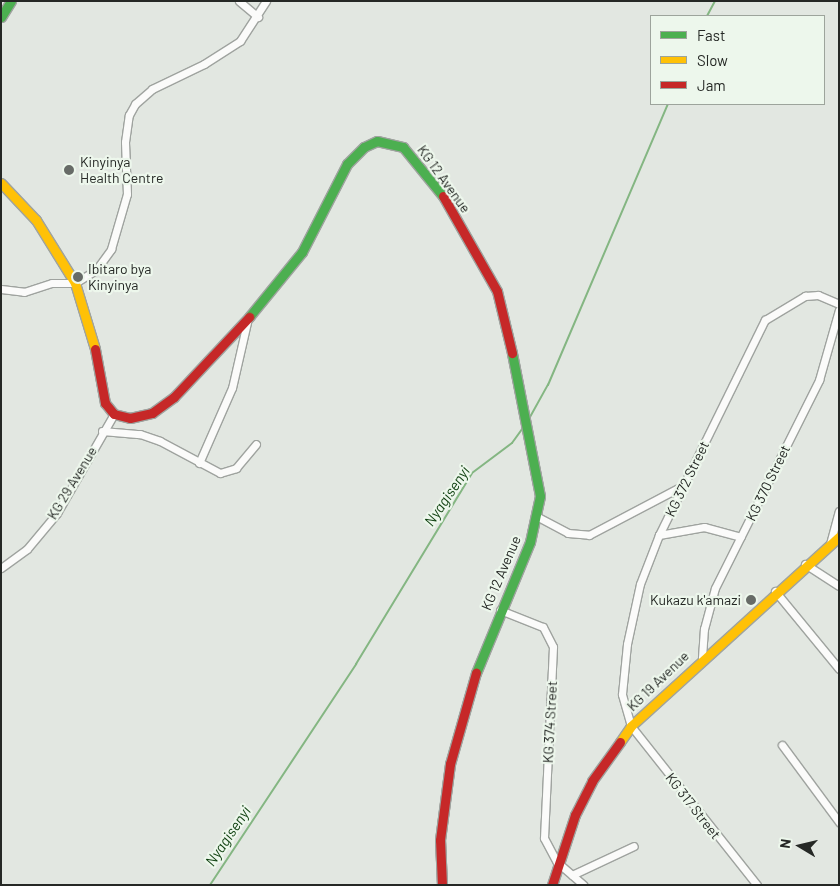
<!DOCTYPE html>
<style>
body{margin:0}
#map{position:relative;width:840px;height:886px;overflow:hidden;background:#e2e7e1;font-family:Barlow,sans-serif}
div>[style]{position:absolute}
.stream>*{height:2px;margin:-1px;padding:0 1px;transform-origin:1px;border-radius:1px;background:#84b682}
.roads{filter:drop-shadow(1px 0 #9fa39f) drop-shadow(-1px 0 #9fa39f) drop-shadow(0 1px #9fa39f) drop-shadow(0 -1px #9fa39f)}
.street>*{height:7px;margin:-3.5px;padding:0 3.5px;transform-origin:3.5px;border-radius:3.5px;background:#fbfbfa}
.fast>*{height:9px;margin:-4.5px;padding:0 4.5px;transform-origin:4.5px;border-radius:4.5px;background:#4caf50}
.slow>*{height:9px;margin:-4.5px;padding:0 4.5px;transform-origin:4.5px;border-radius:4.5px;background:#ffc107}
.jam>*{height:9px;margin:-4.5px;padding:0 4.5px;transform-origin:4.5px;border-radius:4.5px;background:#c62828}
.dots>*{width:14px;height:14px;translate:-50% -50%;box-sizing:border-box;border:2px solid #edf7ec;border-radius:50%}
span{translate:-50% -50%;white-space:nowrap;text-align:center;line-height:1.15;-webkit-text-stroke:4.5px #edf7ec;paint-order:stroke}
.poi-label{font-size:14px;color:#252825}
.left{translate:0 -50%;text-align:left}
.right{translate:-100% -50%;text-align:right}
.street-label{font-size:14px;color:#252825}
.water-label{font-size:15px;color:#0c3e0d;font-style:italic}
.frame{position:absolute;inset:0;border:2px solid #252825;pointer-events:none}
.legend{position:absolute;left:650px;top:15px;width:175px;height:90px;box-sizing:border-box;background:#edf7ec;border:1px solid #9da49c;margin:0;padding:6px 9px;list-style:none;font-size:15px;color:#252825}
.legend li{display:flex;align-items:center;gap:10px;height:25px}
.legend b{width:25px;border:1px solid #9da49c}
.north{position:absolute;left:775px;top:821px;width:50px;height:50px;-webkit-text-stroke:4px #edf7ec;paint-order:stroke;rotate:279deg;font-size:14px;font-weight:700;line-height:20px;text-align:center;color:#252825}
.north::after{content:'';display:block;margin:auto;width:18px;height:22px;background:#252825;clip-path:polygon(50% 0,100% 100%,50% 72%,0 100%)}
</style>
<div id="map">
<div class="stream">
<i style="left:707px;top:16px;width:17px;rotate:-62deg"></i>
<i style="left:530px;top:417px;width:37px;rotate:-61deg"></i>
<i style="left:548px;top:385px;width:306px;rotate:-66.9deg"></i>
<i style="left:210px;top:885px;width:265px;rotate:-56.5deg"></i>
<i style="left:356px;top:664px;width:223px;rotate:-58.7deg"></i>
<i style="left:472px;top:473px;width:50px;rotate:-36.9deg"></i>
<i style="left:512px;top:443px;width:22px;rotate:-54deg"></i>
</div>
<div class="roads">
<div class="street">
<i style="left:239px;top:1px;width:25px;rotate:40deg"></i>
<i style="left:1px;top:289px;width:23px;rotate:7deg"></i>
<i style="left:24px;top:292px;width:29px;rotate:-18deg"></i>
<i style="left:52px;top:283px;width:23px"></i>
<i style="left:75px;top:283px;width:25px;rotate:-32deg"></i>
<i style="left:96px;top:270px;width:26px;rotate:-54deg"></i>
<i style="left:111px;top:249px;width:57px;rotate:-73.8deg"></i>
<i style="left:127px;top:194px;width:52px;rotate:-92.2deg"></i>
<i style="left:125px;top:142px;width:27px;rotate:-82deg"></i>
<i style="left:129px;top:115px;width:13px;rotate:-61deg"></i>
<i style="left:135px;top:104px;width:23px;rotate:-41deg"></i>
<i style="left:152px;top:89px;width:58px;rotate:-25.7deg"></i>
<i style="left:204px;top:64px;width:43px;rotate:-32.6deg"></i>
<i style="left:240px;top:41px;width:48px;rotate:-57deg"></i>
<i style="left:102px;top:431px;width:38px;rotate:5deg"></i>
<i style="left:140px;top:434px;width:21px;rotate:19deg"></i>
<i style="left:160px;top:441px;width:68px;rotate:28.1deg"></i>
<i style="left:220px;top:473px;width:17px;rotate:-17deg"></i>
<i style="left:236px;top:468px;width:31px;rotate:-50deg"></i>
<i style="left:199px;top:463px;width:82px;rotate:-66.3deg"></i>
<i style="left:232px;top:388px;width:72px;rotate:-77.1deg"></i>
<i style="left:538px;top:517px;width:34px;rotate:28deg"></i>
<i style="left:568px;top:533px;width:21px;rotate:5deg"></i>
<i style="left:589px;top:535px;width:105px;rotate:-27.8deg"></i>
<i style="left:659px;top:535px;width:46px;rotate:-10.1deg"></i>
<i style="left:704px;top:527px;width:38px;rotate:15deg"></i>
<i style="left:830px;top:544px;width:34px;rotate:-75deg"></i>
<i style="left:805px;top:564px;width:40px;rotate:32.9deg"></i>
<i style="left:1px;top:568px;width:32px;rotate:-36deg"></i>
<i style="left:27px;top:549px;width:47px;rotate:-50.2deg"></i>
<i style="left:57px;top:513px;width:114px;rotate:-60.1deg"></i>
<i style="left:775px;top:591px;width:101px;rotate:50.6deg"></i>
<i style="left:500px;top:610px;width:46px;rotate:21.6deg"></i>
<i style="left:543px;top:627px;width:22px;rotate:63deg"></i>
<i style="left:553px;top:647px;width:191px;rotate:92.7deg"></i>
<i style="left:544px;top:838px;width:27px;rotate:62deg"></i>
<i style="left:557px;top:862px;width:35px;rotate:41deg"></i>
<i style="left:702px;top:657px;width:28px;rotate:-86deg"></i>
<i style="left:704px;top:629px;width:42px;rotate:-75deg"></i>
<i style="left:715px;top:588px;width:233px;rotate:-63.4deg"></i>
<i style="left:819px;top:380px;width:73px;rotate:-74.1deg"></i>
<i style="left:782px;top:745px;width:96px;rotate:53.5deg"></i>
<i style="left:572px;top:875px;width:68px;rotate:-25.1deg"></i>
<i style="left:757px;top:885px;width:203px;rotate:-128.4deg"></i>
<i style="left:631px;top:726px;width:33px;rotate:-106deg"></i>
<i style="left:622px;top:694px;width:50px;rotate:-84.3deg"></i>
<i style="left:627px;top:644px;width:61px;rotate:-77.8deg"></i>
<i style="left:640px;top:584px;width:53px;rotate:-68.8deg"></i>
<i style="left:659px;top:535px;width:240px;rotate:-63.8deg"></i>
<i style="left:765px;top:320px;width:47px;rotate:-31deg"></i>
<i style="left:805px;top:296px;width:13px;rotate:-4deg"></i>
<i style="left:818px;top:295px;width:23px;rotate:23deg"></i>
</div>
<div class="fast">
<i style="left:1px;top:17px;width:19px;rotate:-58deg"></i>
<i style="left:249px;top:317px;width:84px;rotate:-50.8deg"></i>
<i style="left:302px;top:252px;width:99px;rotate:-62.9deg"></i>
<i style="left:347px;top:164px;width:24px;rotate:-45deg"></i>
<i style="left:364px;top:147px;width:14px;rotate:-25deg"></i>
<i style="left:377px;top:141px;width:27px;rotate:13deg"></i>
<i style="left:403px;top:147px;width:63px;rotate:50.8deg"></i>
<i style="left:476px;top:673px;width:142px;rotate:-67.6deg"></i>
<i style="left:530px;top:542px;width:47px;rotate:-77.7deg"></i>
<i style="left:540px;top:496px;width:146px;rotate:-101.1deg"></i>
</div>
<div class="slow">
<i style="left:1px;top:183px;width:51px;rotate:46.6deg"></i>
<i style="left:36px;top:220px;width:74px;rotate:58.2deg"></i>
<i style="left:75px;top:283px;width:69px;rotate:73.1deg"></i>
<i style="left:620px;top:742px;width:19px;rotate:-55deg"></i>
<i style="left:631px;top:726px;width:281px;rotate:-42.3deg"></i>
</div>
<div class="jam">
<i style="left:443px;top:196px;width:109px;rotate:60.4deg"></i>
<i style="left:497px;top:291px;width:64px;rotate:76.4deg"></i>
<i style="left:95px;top:349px;width:55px;rotate:79.5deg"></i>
<i style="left:105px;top:403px;width:14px;rotate:51deg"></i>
<i style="left:114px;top:414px;width:16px;rotate:14deg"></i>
<i style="left:130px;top:418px;width:23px;rotate:-13deg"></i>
<i style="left:152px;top:413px;width:27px;rotate:-36deg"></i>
<i style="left:174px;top:397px;width:110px;rotate:-46.8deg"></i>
<i style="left:442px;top:885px;width:45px;rotate:-92.5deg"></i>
<i style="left:440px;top:840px;width:77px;rotate:-82.5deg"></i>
<i style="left:450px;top:764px;width:95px;rotate:-74.1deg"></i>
<i style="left:552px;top:885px;width:74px;rotate:-71.8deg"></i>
<i style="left:575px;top:815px;width:38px;rotate:-63deg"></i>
<i style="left:592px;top:781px;width:48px;rotate:-54.3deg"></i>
</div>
</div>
<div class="dots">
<i style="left:69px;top:170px;background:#676b67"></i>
<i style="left:78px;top:277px;background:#676b67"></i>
<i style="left:751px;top:600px;background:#676b67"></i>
</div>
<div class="poi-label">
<span class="left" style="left:80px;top:170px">Kinyinya<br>Health Centre</span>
<span class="left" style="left:88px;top:277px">Ibitaro bya<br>Kinyinya</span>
<span class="right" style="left:741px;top:600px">Kukazu k'amazi</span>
</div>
<div class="street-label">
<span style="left:444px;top:179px;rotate:54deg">KG 12 Avenue</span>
<span style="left:687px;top:479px;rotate:-64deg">KG 372 Street</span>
<span style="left:72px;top:483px;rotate:-59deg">KG 29 Avenue</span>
<span style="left:768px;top:483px;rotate:-64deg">KG 370 Street</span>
<span style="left:501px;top:573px;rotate:-67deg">KG 12 Avenue</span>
<span style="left:658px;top:681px;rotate:-44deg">KG 19 Avenue</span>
<span style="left:550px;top:722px;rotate:-87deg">KG 374 Street</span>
<span style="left:693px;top:806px;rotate:52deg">KG 317 Street</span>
</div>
<div class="water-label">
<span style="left:447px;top:496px;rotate:-56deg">Nyagisenyi</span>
<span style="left:228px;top:836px;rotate:-56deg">Nyagisenyi</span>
</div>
<div class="frame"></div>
<ul class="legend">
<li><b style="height:6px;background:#4caf50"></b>Fast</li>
<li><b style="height:6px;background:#ffc107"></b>Slow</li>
<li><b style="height:6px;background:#c62828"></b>Jam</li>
</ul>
<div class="north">N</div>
</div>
